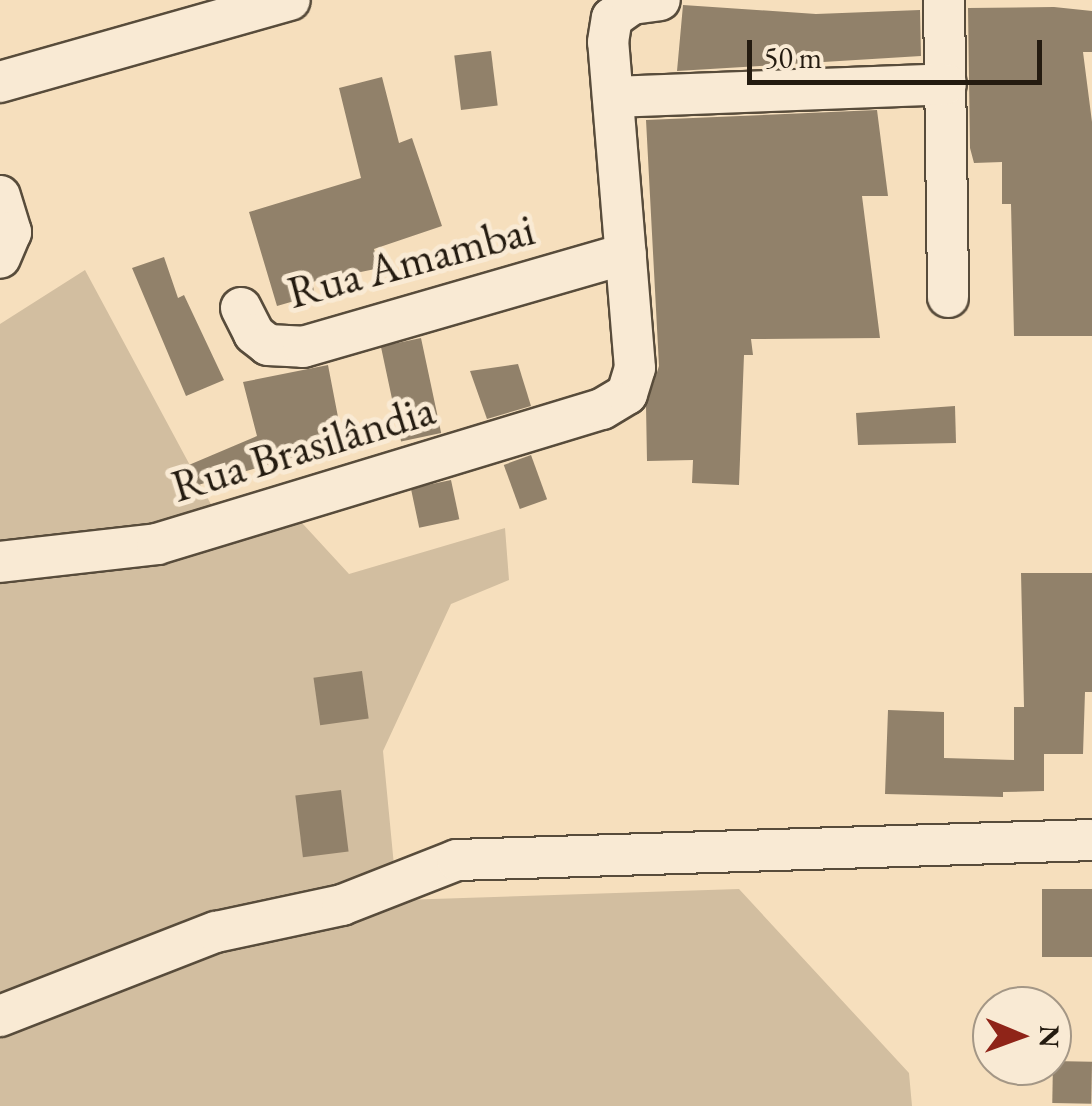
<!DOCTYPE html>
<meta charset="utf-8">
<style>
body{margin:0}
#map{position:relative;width:1092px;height:1106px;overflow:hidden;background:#f6dfbd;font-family:"EB Garamond",serif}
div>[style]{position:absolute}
.green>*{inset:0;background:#d2bea0}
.building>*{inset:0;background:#91816a;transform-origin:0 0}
.roads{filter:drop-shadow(2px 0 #584c3b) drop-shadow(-2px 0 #584c3b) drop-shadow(0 2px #584c3b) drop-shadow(0 -2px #584c3b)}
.street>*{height:40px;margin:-20px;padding:0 20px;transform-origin:20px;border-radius:20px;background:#f9ead4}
span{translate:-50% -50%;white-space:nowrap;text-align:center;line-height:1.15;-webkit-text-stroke:10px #f9ead4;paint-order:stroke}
.street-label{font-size:45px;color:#241b10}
.north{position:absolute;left:972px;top:986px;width:100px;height:100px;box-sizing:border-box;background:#f9ead4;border:2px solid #a49786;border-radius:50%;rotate:91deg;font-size:28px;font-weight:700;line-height:40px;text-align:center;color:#241b10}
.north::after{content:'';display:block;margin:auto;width:35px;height:45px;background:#8f2418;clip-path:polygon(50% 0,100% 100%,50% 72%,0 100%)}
.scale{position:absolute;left:747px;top:40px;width:295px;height:45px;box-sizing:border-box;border:5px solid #241b10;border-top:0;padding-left:12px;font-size:30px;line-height:35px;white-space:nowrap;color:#241b10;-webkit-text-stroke:8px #f9ead4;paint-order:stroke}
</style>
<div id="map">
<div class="green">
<i style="clip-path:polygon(85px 270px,221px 523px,291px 511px,349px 574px,505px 528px,509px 580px,451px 604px,383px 751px,395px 876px,370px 901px,739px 889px,909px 1073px,912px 1106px,0 1106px,0 324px)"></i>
</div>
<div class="building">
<i style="clip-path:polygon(683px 5px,816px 14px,920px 10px,921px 56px,677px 71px)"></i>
<i style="clip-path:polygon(1054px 7px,1092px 11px,1092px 52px,1083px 52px,1092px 122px,1092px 336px,1014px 336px,1011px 204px,1002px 204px,1002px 162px,974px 163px,970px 148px,968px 8px)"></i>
<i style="left:491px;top:51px;width:55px;height:37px;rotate:83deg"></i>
<i style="clip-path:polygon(382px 77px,399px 143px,412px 138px,442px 226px,374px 249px,380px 268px,312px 282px,315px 295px,277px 306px,249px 212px,361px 178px,339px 88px)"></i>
<i style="clip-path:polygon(877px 110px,888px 196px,862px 196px,880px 338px,751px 339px,753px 355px,744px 355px,739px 485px,692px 483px,693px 460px,647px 461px,646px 406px,659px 366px,646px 120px)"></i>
<i style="clip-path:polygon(164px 257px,178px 298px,184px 295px,224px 380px,186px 396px,132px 268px)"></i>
<i style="left:421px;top:338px;width:97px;height:41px;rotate:78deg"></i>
<i style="clip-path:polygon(518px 364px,531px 406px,487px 419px,470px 371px)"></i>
<i style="clip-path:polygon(328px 365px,343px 443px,184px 489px,177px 470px,257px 436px,243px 382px)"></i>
<i style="clip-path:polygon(955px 406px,956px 443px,858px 445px,856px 413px)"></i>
<i style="left:531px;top:455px;width:47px;height:29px;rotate:70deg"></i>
<i style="left:451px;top:480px;width:40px;height:41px;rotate:78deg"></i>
<i style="clip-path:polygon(1021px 573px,1092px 573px,1092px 692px,1085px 692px,1083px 754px,1044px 754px,1044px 791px,1003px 792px,1003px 797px,885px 794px,888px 710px,944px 712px,944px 758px,1014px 760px,1014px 707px,1024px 707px)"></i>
<i style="left:362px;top:671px;width:48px;height:49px;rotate:82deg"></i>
<i style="left:341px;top:790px;width:62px;height:46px;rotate:83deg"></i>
<i style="left:1092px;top:889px;width:68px;height:50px;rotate:90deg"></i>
<i style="left:1053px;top:1061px;width:39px;height:42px;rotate:1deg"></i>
</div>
<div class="roads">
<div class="street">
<i style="left:944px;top:0;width:297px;rotate:89.2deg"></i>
<i style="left:0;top:82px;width:301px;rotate:-15.8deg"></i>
<i style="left:613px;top:97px;width:333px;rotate:-2.2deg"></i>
<i style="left:0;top:196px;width:38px;rotate:73deg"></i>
<i style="left:11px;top:232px;width:28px;rotate:113deg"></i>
<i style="left:241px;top:308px;width:29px;rotate:63deg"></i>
<i style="left:254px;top:334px;width:18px;rotate:38deg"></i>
<i style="left:268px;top:345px;width:35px;rotate:3deg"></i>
<i style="left:303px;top:347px;width:336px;rotate:-16.1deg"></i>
<i style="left:0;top:562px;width:158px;rotate:-6.5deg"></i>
<i style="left:157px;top:544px;width:465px;rotate:-16.9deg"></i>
<i style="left:602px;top:409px;width:29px;rotate:-31deg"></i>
<i style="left:627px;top:394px;width:27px;rotate:-73deg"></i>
<i style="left:635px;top:368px;width:327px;rotate:-94.7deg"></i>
<i style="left:608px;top:42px;width:24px;rotate:-81deg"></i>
<i style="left:612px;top:18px;width:24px;rotate:-35deg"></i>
<i style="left:632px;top:4px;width:28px;rotate:-8deg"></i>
<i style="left:0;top:1016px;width:232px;rotate:-21.3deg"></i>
<i style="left:216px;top:932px;width:129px;rotate:-12.1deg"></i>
<i style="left:342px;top:905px;width:123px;rotate:-21.4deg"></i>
<i style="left:457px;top:860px;width:635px;rotate:-1.8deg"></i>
</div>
</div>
<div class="street-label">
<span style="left:411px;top:261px;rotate:-15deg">Rua Amambai</span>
<span style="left:303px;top:448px;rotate:-17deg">Rua Brasilândia</span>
</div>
<div class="north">N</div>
<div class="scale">50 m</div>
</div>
